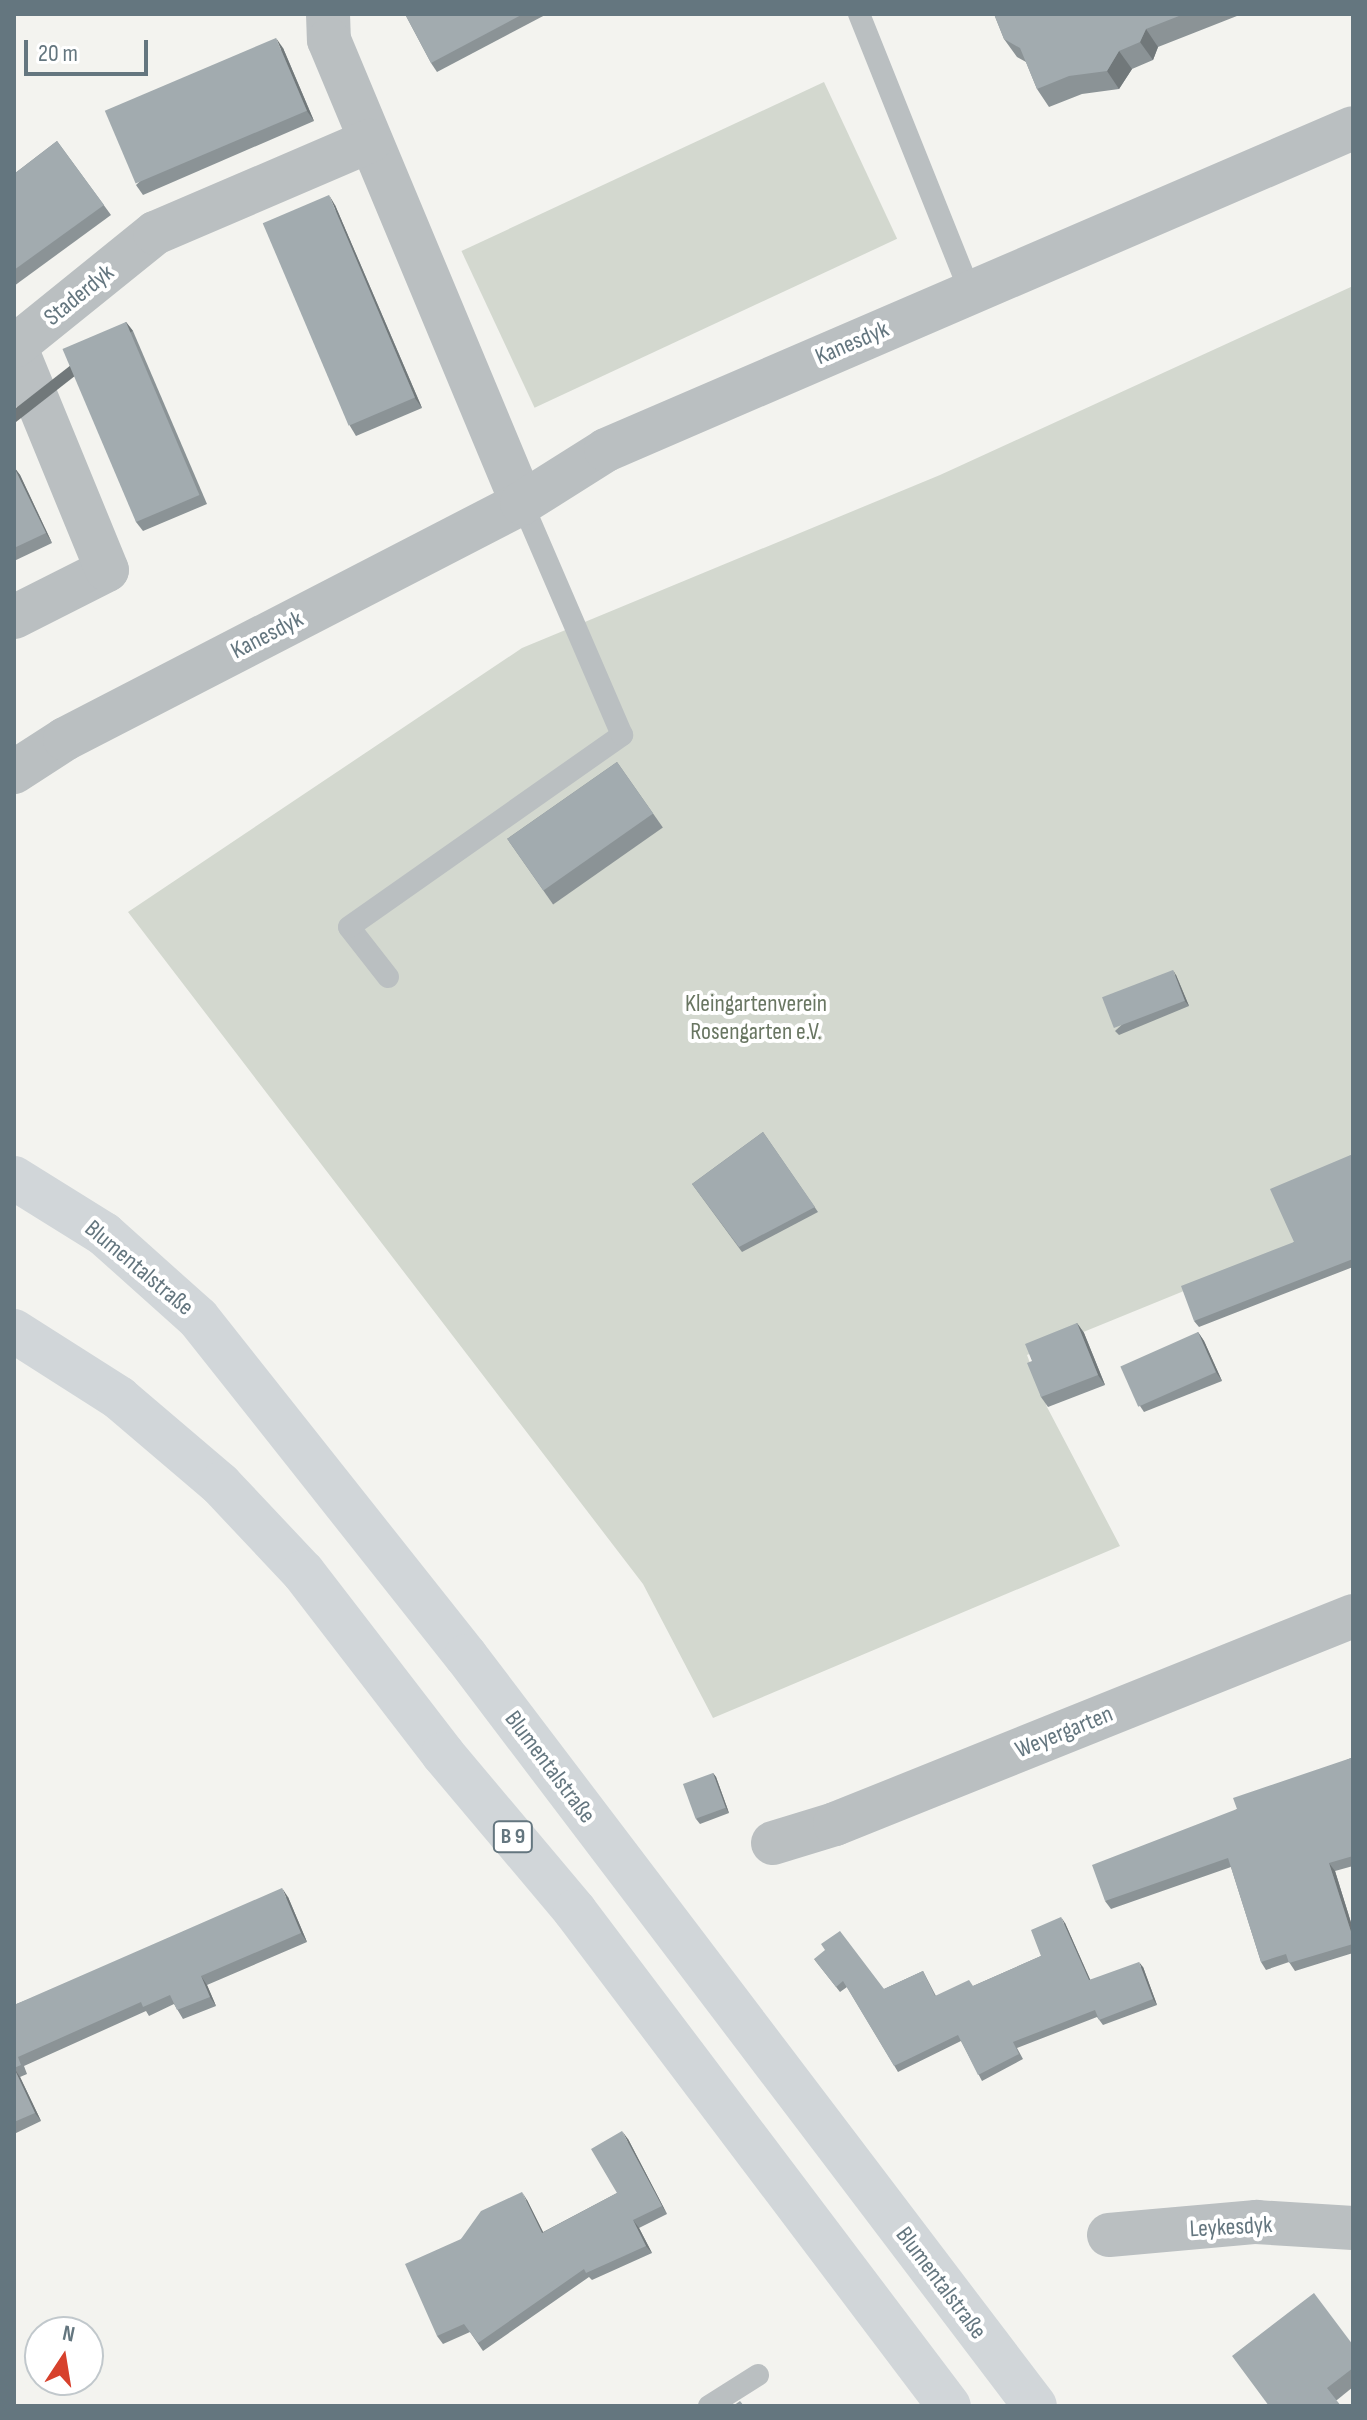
<!DOCTYPE html>
<meta charset="utf-8">
<style>
body{margin:0}
#map{position:relative;width:1367px;height:2420px;overflow:hidden;background:#f3f3ef;font-family:"Sofia Sans Condensed",sans-serif}
div>[style]{position:absolute}
.green>*{inset:0;background:#d3d8cf;transform-origin:0 0}
.lane>*{height:22px;margin:-11px;padding:0 11px;transform-origin:11px;border-radius:11px;background:#babfc1}
.street>*{height:44px;margin:-22px;padding:0 22px;transform-origin:22px;border-radius:22px;background:#babfc1}
.primary>*{height:44px;margin:-22px;padding:0 22px;transform-origin:22px;border-radius:22px;background:#d1d6d9}
.wall>*{inset:0;background:#8b9396;transform-origin:0 0}
.shaded-wall>*{inset:0;background:#71787a;transform-origin:0 0}
.building>*{inset:0;background:#a2abaf;transform-origin:0 0}
span{translate:-50% -50%;white-space:nowrap;text-align:center;line-height:1.15;-webkit-text-stroke:8px #fff;paint-order:stroke}
.shield-label span{padding:2px 6px;background:#fff;border:2px solid;border-radius:6px;-webkit-text-stroke-width:0}
.shield-label{font-size:22px;color:#64767f;font-weight:700}
.street-label{font-size:24px;color:#64767f}
.park-label{font-size:24px;color:#697662}
.frame{position:absolute;inset:0;border:16px solid #64767f;pointer-events:none}
.north{position:absolute;left:24px;top:2316px;width:80px;height:80px;box-sizing:border-box;background:#fff;border:2px solid #c1c8cc;border-radius:50%;rotate:12deg;font-size:22px;font-weight:700;line-height:32px;text-align:center;color:#64767f}
.north::after{content:'';display:block;margin:auto;width:28px;height:36px;background:#d7412c;clip-path:polygon(50% 0,100% 100%,50% 72%,0 100%)}
.scale{position:absolute;left:24px;top:40px;width:124px;height:36px;box-sizing:border-box;border:4px solid #64767f;border-top:0;padding-left:10px;font-size:24px;line-height:28px;white-space:nowrap;color:#64767f;-webkit-text-stroke:6px #fff;paint-order:stroke}
</style>
<div id="map">
<div class="green">
<i style="left:824px;top:82px;width:173px;height:400px;rotate:65deg"></i>
<i style="clip-path:polygon(1353px 286px,1353px 1222px,1027px 1355px,1047px 1407px,1120px 1546px,713px 1718px,643px 1584px,128px 912px,522px 648px,940px 475px)"></i>
</div>
<div class="lane">
<i style="left:859px;top:14px;width:299px;rotate:68.2deg"></i>
<i style="left:388px;top:977px;width:63px;rotate:-128deg"></i>
<i style="left:349px;top:927px;width:334px;rotate:-35.1deg"></i>
<i style="left:622px;top:735px;width:253px;rotate:-113.3deg"></i>
<i style="left:709px;top:2406px;width:58px;rotate:-32.3deg"></i>
</div>
<div class="street">
<i style="left:328px;top:14px;width:26px;rotate:88deg"></i>
<i style="left:329px;top:40px;width:502px;rotate:67.37deg"></i>
<i style="left:14px;top:617px;width:104px;rotate:-26.8deg"></i>
<i style="left:107px;top:570px;width:242px;rotate:-112.3deg"></i>
<i style="left:15px;top:346px;width:180px;rotate:-38.9deg"></i>
<i style="left:155px;top:233px;width:234px;rotate:-23.2deg"></i>
<i style="left:14px;top:772px;width:61px;rotate:-32.9deg"></i>
<i style="left:65px;top:739px;width:514px;rotate:-27.31deg"></i>
<i style="left:522px;top:503px;width:99px;rotate:-32.2deg"></i>
<i style="left:606px;top:450px;width:813px;rotate:-23.32deg"></i>
<i style="left:773px;top:1843px;width:65px;rotate:-17deg"></i>
<i style="left:835px;top:1824px;width:558px;rotate:-21.88deg"></i>
<i style="left:1109px;top:2235px;width:148px;rotate:-5.1deg"></i>
<i style="left:1256px;top:2222px;width:97px;rotate:3.5deg"></i>
</div>
<div class="primary">
<i style="left:14px;top:1178px;width:106px;rotate:31.9deg"></i>
<i style="left:104px;top:1234px;width:126px;rotate:41.8deg"></i>
<i style="left:198px;top:1318px;width:431px;rotate:51.6deg"></i>
<i style="left:466px;top:1656px;width:941px;rotate:52.81deg"></i>
<i style="left:14px;top:1331px;width:125px;rotate:32.5deg"></i>
<i style="left:119px;top:1398px;width:133px;rotate:40.4deg"></i>
<i style="left:220px;top:1484px;width:121px;rotate:46.7deg"></i>
<i style="left:303px;top:1572px;width:230px;rotate:52.4deg"></i>
<i style="left:443px;top:1754px;width:205px;rotate:49.9deg"></i>
<i style="left:575px;top:1911px;width:620px;rotate:52.93deg"></i>
</div>
<div class="wall">
<i style="clip-path:polygon(405px 14px,547px 14px,437px 72px,431px 63px)"></i>
<i style="clip-path:polygon(994px 14px,1242px 14px,1158px 47px,1153px 60px,1132px 69px,1119px 89px,1082px 94px,1049px 107px,1037px 89px,1026px 62px,1017px 57px,1004px 39px)"></i>
<i style="clip-path:polygon(283px 48px,314px 121px,143px 195px,136px 185px)"></i>
<i style="clip-path:polygon(57px 141px,111px 215px,14px 286px,14px 174px)"></i>
<i style="clip-path:polygon(335px 205px,422px 408px,356px 436px,350px 426px)"></i>
<i style="clip-path:polygon(126px 322px,133px 331px,207px 504px,143px 531px,136px 522px)"></i>
<i style="clip-path:polygon(14px 467px,20px 475px,52px 543px,14px 561px)"></i>
<i style="left:617px;top:762px;width:80px;height:134px;rotate:55deg"></i>
<i style="clip-path:polygon(1176px 975px,1189px 1006px,1119px 1035px,1115px 1031px)"></i>
<i style="clip-path:polygon(763px 1132px,818px 1212px,742px 1252px,692px 1184px)"></i>
<i style="clip-path:polygon(1353px 1154px,1353px 1267px,1199px 1327px,1194px 1321px,1294px 1242px)"></i>
<i style="clip-path:polygon(1077px 1323px,1084px 1333px,1105px 1385px,1048px 1407px,1041px 1397px,1032px 1361px)"></i>
<i style="clip-path:polygon(1198px 1332px,1204px 1341px,1222px 1381px,1144px 1412px,1138px 1403px)"></i>
<i style="clip-path:polygon(1351px 1758px,1353px 1761px,1353px 1866px,1335px 1871px,1353px 1929px,1353px 1953px,1295px 1971px,1289px 1962px,1266px 1970px,1261px 1962px,1231px 1867px,1111px 1909px,1105px 1901px,1237px 1809px)"></i>
<i style="clip-path:polygon(713px 1773px,716px 1777px,729px 1813px,700px 1824px,696px 1819px)"></i>
<i style="clip-path:polygon(288px 1897px,307px 1942px,207px 1985px,216px 2006px,183px 2019px,174px 2004px,149px 2016px,146px 2011px,24px 2066px,27px 2074px,20px 2077px,41px 2121px,14px 2134px,14px 2005px)"></i>
<i style="clip-path:polygon(1065px 1923px,1090px 1980px,1143px 1967px,1157px 2005px,1103px 2025px,1097px 2017px,1017px 2048px,1023px 2059px,982px 2081px,961px 2041px,898px 2072px,847px 1987px,840px 1992px,814px 1959px,884px 1989px,923px 1971px,936px 1996px,973px 1986px,1041px 1956px)"></i>
<i style="clip-path:polygon(628px 2139px,667px 2214px,639px 2228px,652px 2253px,592px 2280px,589px 2277px,483px 2351px,470px 2332px,443px 2344px,437px 2336px,461px 2239px,527px 2200px,543px 2232px,617px 2193px)"></i>
<i style="clip-path:polygon(1353px 2345px,1353px 2387px,1337px 2400px,1268px 2406px)"></i>
</div>
<div class="shaded-wall">
<i style="clip-path:polygon(1146px 29px,1158px 47px,1153px 60px,1140px 42px)"></i>
<i style="clip-path:polygon(276px 38px,283px 48px,314px 121px,307px 111px)"></i>
<i style="clip-path:polygon(1119px 51px,1132px 69px,1119px 89px,1107px 71px)"></i>
<i style="clip-path:polygon(329px 195px,335px 205px,422px 408px,415px 398px)"></i>
<i style="left:126px;top:322px;width:11px;height:188px;rotate:52deg"></i>
<i style="clip-path:polygon(14px 467px,20px 475px,52px 543px,46px 533px)"></i>
<i style="clip-path:polygon(1173px 970px,1176px 975px,1189px 1006px,1185px 1001px)"></i>
<i style="clip-path:polygon(1077px 1323px,1084px 1333px,1105px 1385px,1098px 1375px)"></i>
<i style="clip-path:polygon(1198px 1332px,1204px 1341px,1222px 1381px,1216px 1372px)"></i>
<i style="clip-path:polygon(713px 1773px,716px 1777px,729px 1813px,726px 1808px)"></i>
<i style="clip-path:polygon(1329px 1863px,1335px 1871px,1353px 1929px,1353px 1938px)"></i>
<i style="clip-path:polygon(282px 1888px,288px 1897px,307px 1942px,301px 1933px)"></i>
<i style="clip-path:polygon(1061px 1917px,1065px 1923px,1093px 1986px,1089px 1980px)"></i>
<i style="clip-path:polygon(1139px 1962px,1143px 1967px,1157px 2005px,1153px 1999px)"></i>
<i style="clip-path:polygon(201px 1976px,207px 1985px,216px 2006px,210px 1997px)"></i>
<i style="clip-path:polygon(14px 2068px,20px 2077px,41px 2121px,35px 2113px)"></i>
<i style="clip-path:polygon(622px 2131px,628px 2139px,667px 2214px,662px 2206px)"></i>
<i style="clip-path:polygon(522px 2192px,527px 2200px,547px 2240px,542px 2233px)"></i>
<i style="clip-path:polygon(633px 2220px,639px 2228px,652px 2253px,646px 2246px)"></i>
</div>
<div class="building">
<i style="clip-path:polygon(405px 14px,523px 14px,431px 63px)"></i>
<i style="clip-path:polygon(994px 14px,1184px 14px,1146px 29px,1140px 42px,1119px 51px,1107px 71px,1069px 76px,1037px 89px,1020px 48px,1004px 39px)"></i>
<i style="left:276px;top:38px;width:79px;height:186px;rotate:67deg"></i>
<i style="clip-path:polygon(57px 141px,104px 205px,14px 270px,14px 174px)"></i>
<i style="left:329px;top:195px;width:220px;height:72px;rotate:67deg"></i>
<i style="left:126px;top:322px;width:188px;height:69px;rotate:67deg"></i>
<i style="clip-path:polygon(14px 467px,46px 533px,14px 548px)"></i>
<i style="left:617px;top:762px;width:63px;height:134px;rotate:55deg"></i>
<i style="left:1173px;top:970px;width:33px;height:76px;rotate:69deg"></i>
<i style="clip-path:polygon(763px 1132px,815px 1207px,739px 1247px,692px 1184px)"></i>
<i style="clip-path:polygon(1353px 1154px,1353px 1259px,1194px 1321px,1181px 1286px,1294px 1242px,1270px 1189px)"></i>
<i style="clip-path:polygon(1077px 1323px,1098px 1375px,1041px 1397px,1027px 1363px,1032px 1361px,1025px 1344px)"></i>
<i style="left:1198px;top:1332px;width:44px;height:85px;rotate:66deg"></i>
<i style="clip-path:polygon(1351px 1758px,1353px 1765px,1353px 1856px,1329px 1863px,1353px 1938px,1353px 1944px,1289px 1963px,1286px 1954px,1261px 1962px,1228px 1858px,1105px 1901px,1092px 1865px,1237px 1809px,1233px 1798px)"></i>
<i style="left:713px;top:1773px;width:37px;height:32px;rotate:70deg"></i>
<i style="clip-path:polygon(282px 1888px,301px 1933px,201px 1976px,210px 1997px,177px 2010px,170px 1995px,143px 2007px,141px 2002px,18px 2057px,21px 2065px,14px 2068px,35px 2113px,14px 2122px,14px 2005px)"></i>
<i style="clip-path:polygon(1061px 1917px,1089px 1980px,1139px 1962px,1153px 1999px,1099px 2020px,1095px 2010px,1013px 2042px,1019px 2054px,978px 2075px,958px 2035px,894px 2066px,843px 1981px,836px 1987px,814px 1959px,825px 1950px,821px 1944px,840px 1931px,884px 1989px,923px 1971px,935px 1996px,969px 1980px,973px 1986px,1041px 1956px,1031px 1930px)"></i>
<i style="clip-path:polygon(622px 2131px,662px 2206px,633px 2220px,646px 2246px,586px 2273px,584px 2269px,478px 2343px,464px 2324px,437px 2336px,405px 2264px,461px 2239px,481px 2211px,522px 2192px,542px 2233px,617px 2193px,591px 2149px)"></i>
<i style="clip-path:polygon(1314px 2293px,1353px 2345px,1353px 2368px,1327px 2388px,1341px 2406px,1269px 2406px,1232px 2356px)"></i>
<i style="clip-path:polygon(740px 2401px,744px 2406px,733px 2406px)"></i>
</div>
<div class="shield-label">
<span style="left:513px;top:1837px">B 9</span>
</div>
<div class="street-label">
<span style="left:79px;top:295px;rotate:-39deg">Staderdyk</span>
<span style="left:852px;top:343px;rotate:-23deg">Kanesdyk</span>
<span style="left:267px;top:635px;rotate:-27deg">Kanesdyk</span>
<span style="left:139px;top:1268px;rotate:40deg">Blumentalstraße</span>
<span style="left:1064px;top:1732px;rotate:-22deg">Weyergarten</span>
<span style="left:550px;top:1767px;rotate:53deg">Blumentalstraße</span>
<span style="left:1231px;top:2227px;rotate:-3deg">Leykesdyk</span>
<span style="left:941px;top:2283px;rotate:53deg">Blumentalstraße</span>
</div>
<div class="park-label">
<span style="left:756px;top:1018px">Kleingartenverein<br>Rosengarten e.V.</span>
</div>
<div class="frame"></div>
<div class="north">N</div>
<div class="scale">20 m</div>
</div>
